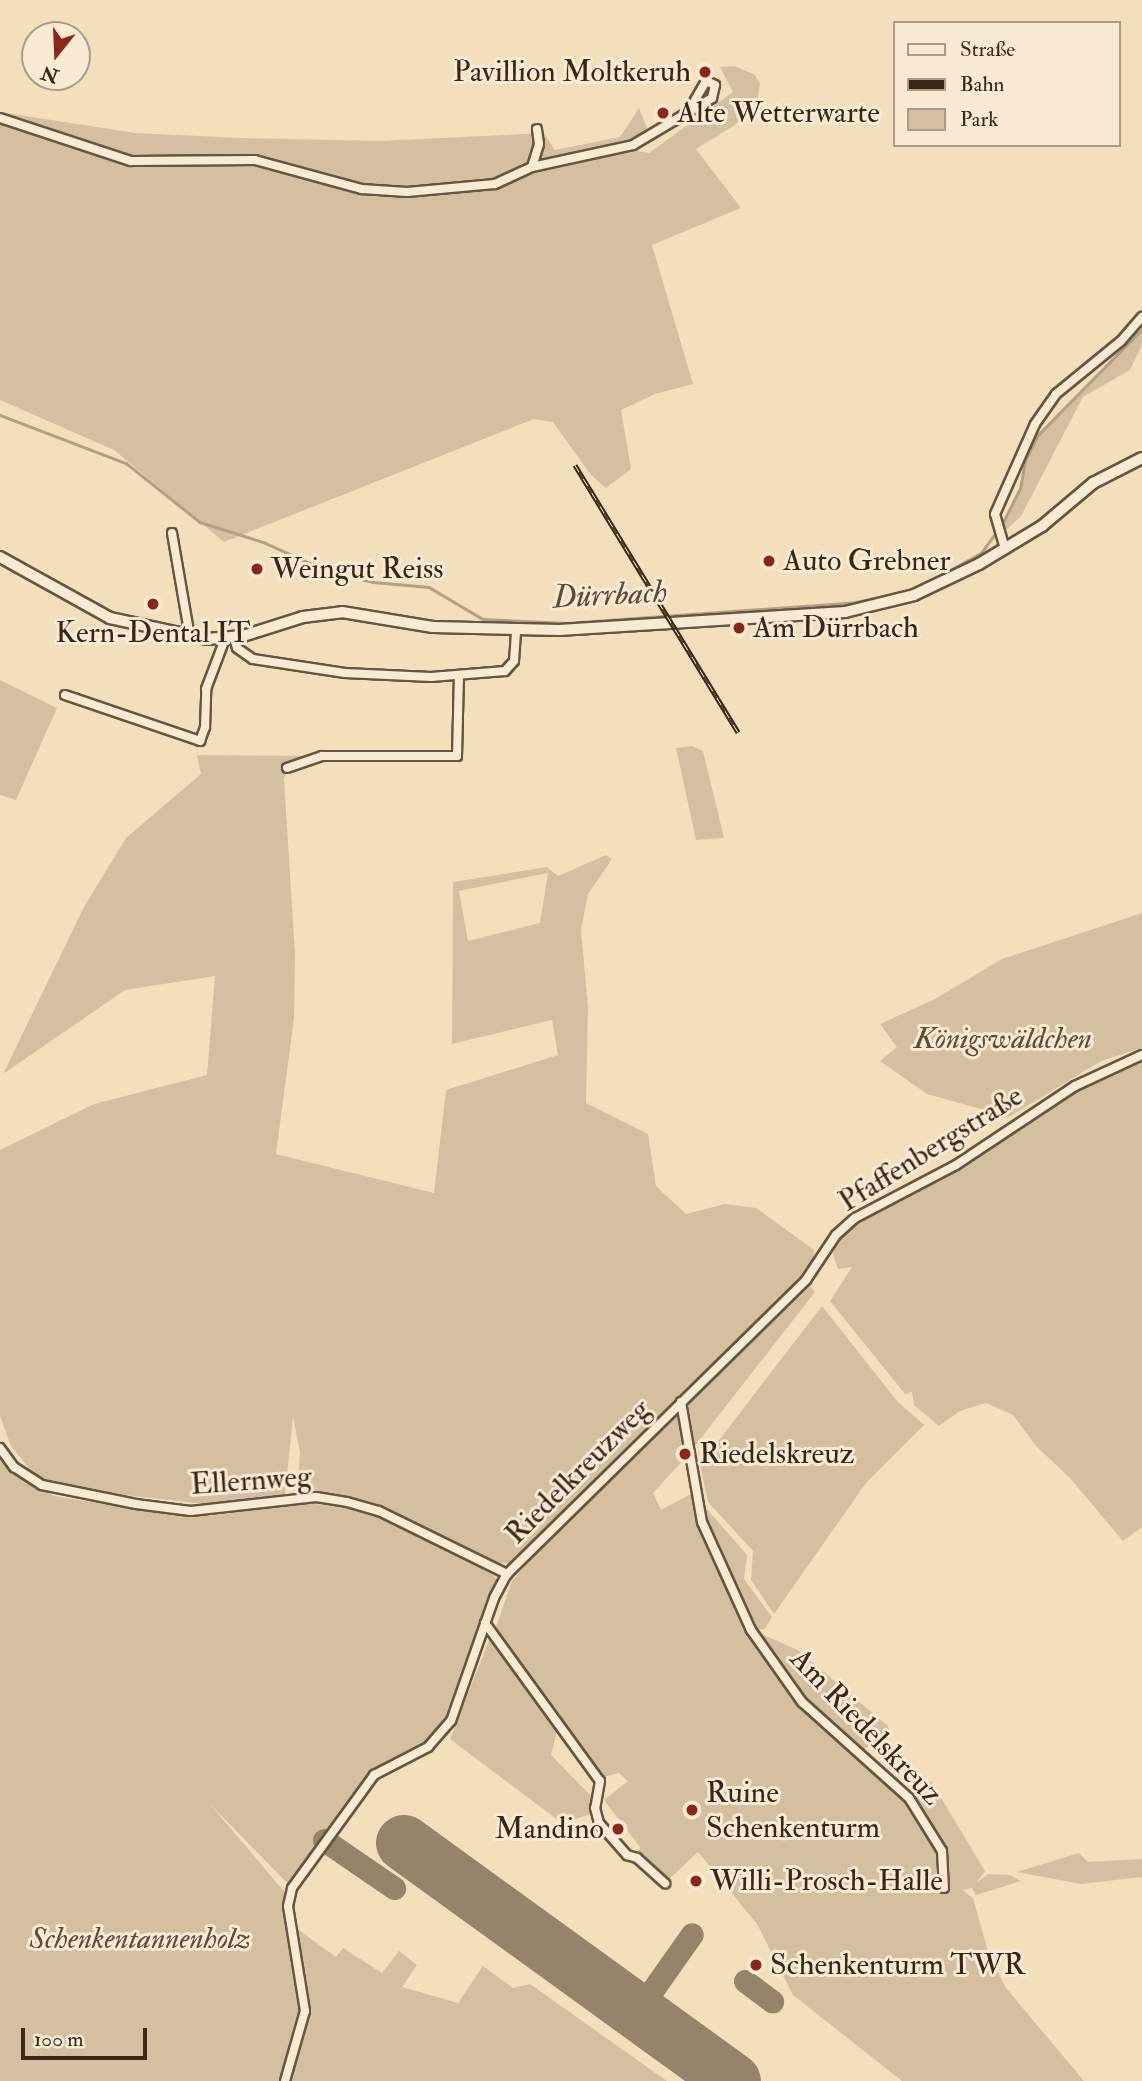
<!DOCTYPE html>
<meta charset="utf-8">
<style>
body{margin:0}
#map{position:relative;width:1142px;height:2081px;overflow:hidden;background:#f4dfbc;font-family:"IM FELL Double Pica",serif}
div>[style]{position:absolute}
.green>*{inset:0;background:#d4c0a0}
.stream>*{height:2.5px;margin:-1.25px;padding:0 1.25px;transform-origin:1.25px;border-radius:1.25px;background:#b3a084}
.taxiway>*{height:23px;margin:-11.5px;padding:0 11.5px;transform-origin:11.5px;border-radius:11.5px;background:#95836a}
.runway>*{height:56px;margin:-28px;padding:0 28px;transform-origin:28px;border-radius:28px;background:#95836a}
.roads{filter:drop-shadow(2px 0 #665540) drop-shadow(-2px 0 #665540) drop-shadow(0 2px #665540) drop-shadow(0 -2px #665540)}
.street>*{height:8px;margin:-4px;padding:0 4px;transform-origin:4px;border-radius:4px;background:#f8ead3}
.secondary>*{height:10px;margin:-5px;padding:0 5px;transform-origin:5px;border-radius:5px;background:#f8ead3}
.rail>*{height:5px;margin-top:-2.5px;transform-origin:0;background:repeating-linear-gradient(90deg,#f8ead3 0 8px,#362717 0 16px);box-sizing:border-box;border-block:2px solid #362717}
.dots>*{width:19px;height:19px;translate:-50% -50%;box-sizing:border-box;border:4px solid #f8ead3;border-radius:50%}
span{translate:-50% -50%;white-space:nowrap;text-align:center;line-height:1.15;-webkit-text-stroke:6px #f8ead3;paint-order:stroke}
.poi-label{font-size:30px;color:#362717}
.right{translate:-100% -50%;text-align:right}
.left{translate:0 -50%;text-align:left}
.park-label{font-size:30px;color:#5e4d39;font-style:italic}
.street-label{font-size:30px;color:#362717}
.water-label{font-size:32px;color:#5c4b38;font-style:italic}
.legend{position:absolute;left:893px;top:21px;width:228px;height:126px;box-sizing:border-box;background:#f8ead3;border:2px solid #aa9c88;margin:0;padding:9px 12px;list-style:none;font-size:21px;color:#362717}
.legend li{display:flex;align-items:center;gap:14px;height:35px}
.legend b{width:35px;border:2px solid #aa9c88}
.north{position:absolute;left:21px;top:21px;width:70px;height:70px;box-sizing:border-box;background:#f8ead3;border:2px solid #aa9c88;border-radius:50%;rotate:198deg;font-size:19px;font-weight:700;line-height:28px;text-align:center;color:#362717}
.north::after{content:'';display:block;margin:auto;width:24px;height:32px;background:#8f2418;clip-path:polygon(50% 0,100% 100%,50% 72%,0 100%)}
.scale{position:absolute;left:21px;top:2028px;width:126px;height:32px;box-sizing:border-box;border:4px solid #362717;border-top:0;padding-left:9px;font-size:21px;line-height:24px;white-space:nowrap;color:#362717;-webkit-text-stroke:5px #f8ead3;paint-order:stroke}
</style>
<div id="map">
<div class="green">
<i style="clip-path:polygon(735px 66px,755px 75px,760px 84px,757px 102px,735px 125px,696px 149px,741px 208px,652px 245px,693px 384px,655px 394px,621px 410px,631px 469px,606px 488px,591px 475px,553px 422px,534px 419px,224px 542px,114px 450px,0 400px,0 112px,135px 133px,241px 138px,380px 141px,544px 133px,555px 150px,620px 137px,639px 108px,647px 128px,633px 150px,649px 153px,733px 92px,720px 67px)"></i>
<i style="clip-path:polygon(1142px 329px,1142px 344px,1130px 370px,1083px 397px,1021px 516px,1006px 530px,1002px 527px,1020px 489px,1025px 460px,1038px 435px)"></i>
<i style="clip-path:polygon(0 680px,57px 708px,16px 800px,0 795px)"></i>
<i style="clip-path:polygon(692px 746px,703px 751px,724px 838px,696px 840px,676px 748px)"></i>
<i style="clip-path:polygon(evenodd,197px 755px,322px 756px,287px 767px,284px 779px,295px 954px,294px 1018px,276px 1154px,434px 1193px,446px 1090px,558px 1055px,552px 1020px,452px 1044px,453px 882px,547px 867px,558px 876px,606px 855px,612px 859px,588px 894px,581px 930px,588px 1008px,586px 1103px,648px 1134px,656px 1186px,686px 1214px,725px 1204px,756px 1208px,814px 1250px,813px 1260px,791px 1288px,513px 1563px,494px 1563px,379px 1505px,329px 1494px,297px 1494px,300px 1452px,293px 1417px,285px 1494px,221px 1506px,56px 1487px,37px 1478px,11px 1446px,0 1416px,0 1150px,94px 1104px,207px 1075px,215px 976px,125px 990px,3px 1074px,84px 907px,126px 838px,201px 774px,197px 755px,548px 873px,540px 923px,468px 941px,459px 891px,548px 873px)"></i>
<i style="clip-path:polygon(1142px 913px,1142px 1048px,1101px 1061px,1009px 1117px,927px 1094px,880px 1061px,897px 1047px,880px 1024px,935px 999px,1002px 959px)"></i>
<i style="clip-path:polygon(1142px 1055px,1142px 1527px,1123px 1541px,1070px 1478px,1036px 1446px,1013px 1415px,986px 1403px,960px 1411px,939px 1426px,914px 1405px,912px 1392px,905px 1394px,830px 1301px,852px 1267px,838px 1269px,833px 1255px,836px 1235px,855px 1218px,956px 1165px,1075px 1086px)"></i>
<i style="clip-path:polygon(810px 1286px,815px 1292px,687px 1456px,653px 1493px,661px 1510px,693px 1493px,747px 1555px,744px 1579px,772px 1617px,765px 1629px,752px 1630px,798px 1650px,888px 1726px,890px 1733px,885px 1738px,858px 1752px,909px 1797px,931px 1781px,985px 1871px,976px 1883px,988px 1874px,1010px 1875px,1021px 1881px,976px 1895px,972px 1888px,962px 1890px,973px 1898px,989px 1955px,1006px 1988px,1084px 2081px,902px 2081px,793px 1995px,757px 1924px,698px 1852px,666px 1882px,645px 1861px,638px 1853px,640px 1847px,604px 1800px,628px 1781px,619px 1773px,603px 1777px,494px 1633px,512px 1581px,545px 1544px)"></i>
<i style="clip-path:polygon(822px 1306px,897px 1401px,924px 1425px,866px 1483px,774px 1614px,751px 1580px,753px 1551px,708px 1502px,700px 1465px)"></i>
<i style="clip-path:polygon(0 1441px,22px 1476px,54px 1496px,165px 1514px,210px 1516px,303px 1503px,346px 1507px,399px 1523px,493px 1575px,499px 1582px,445px 1725px,428px 1747px,374px 1775px,292px 1888px,209px 1803px,288px 1896px,292px 1925px,336px 1957px,343px 1948px,382px 1973px,399px 1951px,417px 1965px,402px 1987px,458px 2003px,483px 1966px,513px 1988px,530px 1984px,667px 2081px,0 2081px)"></i>
<i style="clip-path:polygon(490px 1638px,557px 1732px,551px 1755px,593px 1798px,591px 1814px,562px 1823px,450px 1739px)"></i>
<i style="clip-path:polygon(1079px 1853px,1088px 1862px,1142px 1859px,1142px 1877px,1081px 1884px,1017px 1872px)"></i>
</div>
<div class="stream">
<i style="left:0;top:415px;width:135px;rotate:20.9deg"></i>
<i style="left:126px;top:463px;width:95px;rotate:38.6deg"></i>
<i style="left:200px;top:522px;width:66px;rotate:17.6deg"></i>
<i style="left:263px;top:542px;width:68px;rotate:24.3deg"></i>
<i style="left:325px;top:570px;width:49px;rotate:14deg"></i>
<i style="left:373px;top:582px;width:56px;rotate:5.1deg"></i>
<i style="left:429px;top:587px;width:63px;rotate:30.7deg"></i>
<i style="left:483px;top:619px;width:83px;rotate:2.8deg"></i>
<i style="left:566px;top:623px;width:291px;rotate:-4.1deg"></i>
<i style="left:856px;top:602px;width:61px;rotate:-12.2deg"></i>
<i style="left:916px;top:589px;width:74px;rotate:-29deg"></i>
<i style="left:981px;top:553px;width:29px;rotate:-54deg"></i>
<i style="left:1002px;top:524px;width:39px;rotate:-63deg"></i>
<i style="left:1020px;top:489px;width:29px;rotate:-80deg"></i>
<i style="left:1025px;top:460px;width:28px;rotate:-63deg"></i>
<i style="left:1038px;top:435px;width:148px;rotate:-45.5deg"></i>
</div>
<div class="taxiway">
<i style="left:324px;top:1840px;width:85px;rotate:34.4deg"></i>
<i style="left:426px;top:1877px;width:15px;rotate:-53deg"></i>
<i style="left:745px;top:1981px;width:34px;rotate:37deg"></i>
<i style="left:637px;top:2012px;width:95px;rotate:-54.8deg"></i>
</div>
<div class="runway">
<i style="left:404px;top:1843px;width:406px;rotate:35.9deg"></i>
</div>
<div class="roads">
<div class="street">
<i style="left:0;top:118px;width:138px;rotate:18.2deg"></i>
<i style="left:131px;top:161px;width:124px;rotate:-0.5deg"></i>
<i style="left:255px;top:160px;width:111px;rotate:15.2deg"></i>
<i style="left:362px;top:189px;width:45px;rotate:3.8deg"></i>
<i style="left:407px;top:192px;width:88px;rotate:-5.2deg"></i>
<i style="left:495px;top:184px;width:41px;rotate:-24.7deg"></i>
<i style="left:532px;top:167px;width:103px;rotate:-12.3deg"></i>
<i style="left:633px;top:145px;width:92px;rotate:-30.7deg"></i>
<i style="left:712px;top:98px;width:13px;rotate:-77deg"></i>
<i style="left:715px;top:85px;width:10px;rotate:-156deg"></i>
<i style="left:706px;top:81px;width:34px;rotate:120deg"></i>
<i style="left:532px;top:167px;width:24px;rotate:-73deg"></i>
<i style="left:539px;top:144px;width:15px;rotate:-98deg"></i>
<i style="left:172px;top:533px;width:106px;rotate:80.2deg"></i>
<i style="left:1005px;top:549px;width:36px;rotate:-106deg"></i>
<i style="left:995px;top:514px;width:98px;rotate:-66deg"></i>
<i style="left:1035px;top:424px;width:37px;rotate:-55deg"></i>
<i style="left:1056px;top:394px;width:84px;rotate:-39.2deg"></i>
<i style="left:1121px;top:341px;width:32px;rotate:-49deg"></i>
<i style="left:234px;top:638px;width:10px;rotate:73deg"></i>
<i style="left:237px;top:648px;width:19px;rotate:35deg"></i>
<i style="left:253px;top:659px;width:93px;rotate:8.7deg"></i>
<i style="left:345px;top:673px;width:86px;rotate:2.7deg"></i>
<i style="left:431px;top:677px;width:74px;rotate:-4.6deg"></i>
<i style="left:505px;top:671px;width:13px;rotate:-48deg"></i>
<i style="left:514px;top:661px;width:32px;rotate:-86deg"></i>
<i style="left:65px;top:695px;width:143px;rotate:18.8deg"></i>
<i style="left:200px;top:741px;width:15px;rotate:-70deg"></i>
<i style="left:205px;top:727px;width:38px;rotate:-88deg"></i>
<i style="left:206px;top:689px;width:53px;rotate:-69.2deg"></i>
<i style="left:287px;top:768px;width:37px;rotate:-19deg"></i>
<i style="left:322px;top:756px;width:135px"></i>
<i style="left:457px;top:756px;width:80px;rotate:-88.6deg"></i>
<i style="left:681px;top:1402px;width:122px;rotate:80.1deg"></i>
<i style="left:702px;top:1522px;width:119px;rotate:65.6deg"></i>
<i style="left:751px;top:1630px;width:88px;rotate:54.7deg"></i>
<i style="left:802px;top:1702px;width:144px;rotate:41.9deg"></i>
<i style="left:909px;top:1798px;width:62px;rotate:58.1deg"></i>
<i style="left:942px;top:1851px;width:37px;rotate:87deg"></i>
<i style="left:0;top:1448px;width:24px;rotate:54deg"></i>
<i style="left:14px;top:1467px;width:33px;rotate:33deg"></i>
<i style="left:42px;top:1485px;width:96px;rotate:11.4deg"></i>
<i style="left:136px;top:1504px;width:55px;rotate:7.3deg"></i>
<i style="left:191px;top:1511px;width:126px;rotate:-6.4deg"></i>
<i style="left:316px;top:1497px;width:31px;rotate:9deg"></i>
<i style="left:347px;top:1502px;width:33px;rotate:16deg"></i>
<i style="left:379px;top:1511px;width:143px;rotate:26.2deg"></i>
<i style="left:485px;top:1623px;width:195px;rotate:54deg"></i>
<i style="left:600px;top:1781px;width:27px;rotate:100deg"></i>
<i style="left:595px;top:1808px;width:16px;rotate:75deg"></i>
<i style="left:599px;top:1823px;width:43px;rotate:48.8deg"></i>
<i style="left:627px;top:1855px;width:10px;rotate:17deg"></i>
<i style="left:637px;top:1858px;width:38px;rotate:42deg"></i>
<i style="left:285px;top:2081px;width:73px;rotate:-74.1deg"></i>
<i style="left:305px;top:2011px;width:106px;rotate:-99.2deg"></i>
<i style="left:288px;top:1906px;width:18px;rotate:-77deg"></i>
<i style="left:292px;top:1888px;width:140px;rotate:-54deg"></i>
<i style="left:374px;top:1775px;width:61px;rotate:-27.4deg"></i>
<i style="left:428px;top:1747px;width:35px;rotate:-49deg"></i>
<i style="left:451px;top:1721px;width:130px;rotate:-70.7deg"></i>
<i style="left:494px;top:1598px;width:27px;rotate:-62deg"></i>
<i style="left:507px;top:1574px;width:419px;rotate:-44.5deg"></i>
<i style="left:806px;top:1280px;width:54px;rotate:-56.3deg"></i>
<i style="left:836px;top:1235px;width:25px;rotate:-42deg"></i>
<i style="left:855px;top:1218px;width:114px;rotate:-27.7deg"></i>
<i style="left:956px;top:1165px;width:143px;rotate:-33.6deg"></i>
<i style="left:1075px;top:1086px;width:74px;rotate:-24.8deg"></i>
</div>
<div class="secondary">
<i style="left:0;top:557px;width:126px;rotate:29deg"></i>
<i style="left:110px;top:618px;width:99px;rotate:12.2deg"></i>
<i style="left:207px;top:639px;width:36px;rotate:-5deg"></i>
<i style="left:243px;top:636px;width:63px;rotate:-17.6deg"></i>
<i style="left:303px;top:617px;width:39px;rotate:-7deg"></i>
<i style="left:342px;top:612px;width:92px;rotate:9.4deg"></i>
<i style="left:433px;top:627px;width:126px;rotate:1.4deg"></i>
<i style="left:559px;top:630px;width:287px;rotate:-3.6deg"></i>
<i style="left:845px;top:612px;width:71px;rotate:-13.8deg"></i>
<i style="left:914px;top:595px;width:72px;rotate:-25.5deg"></i>
<i style="left:979px;top:564px;width:74px;rotate:-31.1deg"></i>
<i style="left:1042px;top:526px;width:67px;rotate:-40.1deg"></i>
<i style="left:1093px;top:483px;width:55px;rotate:-27deg"></i>
</div>
</div>
<div class="rail">
<i style="left:575px;top:465px;width:313px;rotate:58.6deg"></i>
</div>
<div class="dots">
<i style="left:705px;top:72px;background:#8f2418"></i>
<i style="left:663px;top:113px;background:#8f2418"></i>
<i style="left:769px;top:561px;background:#8f2418"></i>
<i style="left:257px;top:569px;background:#8f2418"></i>
<i style="left:153px;top:604px;background:#8f2418"></i>
<i style="left:739px;top:628px;background:#8f2418"></i>
<i style="left:685px;top:1454px;background:#8f2418"></i>
<i style="left:692px;top:1810px;background:#8f2418"></i>
<i style="left:618px;top:1829px;background:#8f2418"></i>
<i style="left:696px;top:1881px;background:#8f2418"></i>
<i style="left:756px;top:1965px;background:#8f2418"></i>
</div>
<div class="poi-label">
<span class="right" style="left:691px;top:72px">Pavillion Moltkeruh</span>
<span class="left" style="left:677px;top:113px">Alte Wetterwarte</span>
<span class="left" style="left:783px;top:561px">Auto Grebner</span>
<span class="left" style="left:271px;top:569px">Weingut Reiss</span>
<span class="left" style="left:753px;top:628px">Am Dürrbach</span>
<span style="left:153px;top:633px">Kern-Dental IT</span>
<span class="left" style="left:699px;top:1454px">Riedelskreuz</span>
<span class="left" style="left:706px;top:1810px">Ruine<br>Schenkenturm</span>
<span class="right" style="left:604px;top:1829px">Mandino</span>
<span class="left" style="left:710px;top:1881px">Willi-Prosch-Halle</span>
<span class="left" style="left:770px;top:1965px">Schenkenturm TWR</span>
</div>
<div class="park-label">
<span style="left:1003px;top:1039px">Königswäldchen</span>
<span style="left:140px;top:1939px">Schenkentannenholz</span>
</div>
<div class="street-label">
<span style="left:931px;top:1149px;rotate:-32deg">Pfaffenbergstraße</span>
<span style="left:578px;top:1472px;rotate:-45deg">Riedelkreuzweg</span>
<span style="left:251px;top:1481px;rotate:-4deg">Ellernweg</span>
<span style="left:866px;top:1727px;rotate:46deg">Am Riedelskreuz</span>
</div>
<div class="water-label">
<span style="left:610px;top:595px;rotate:-3deg">Dürrbach</span>
</div>
<ul class="legend">
<li><b style="height:9px;background:#f8ead3"></b>Straße</li>
<li><b style="height:9px;background:#362717"></b>Bahn</li>
<li><b style="height:19px;background:#d4c0a0"></b>Park</li>
</ul>
<div class="north">N</div>
<div class="scale">100 m</div>
</div>
